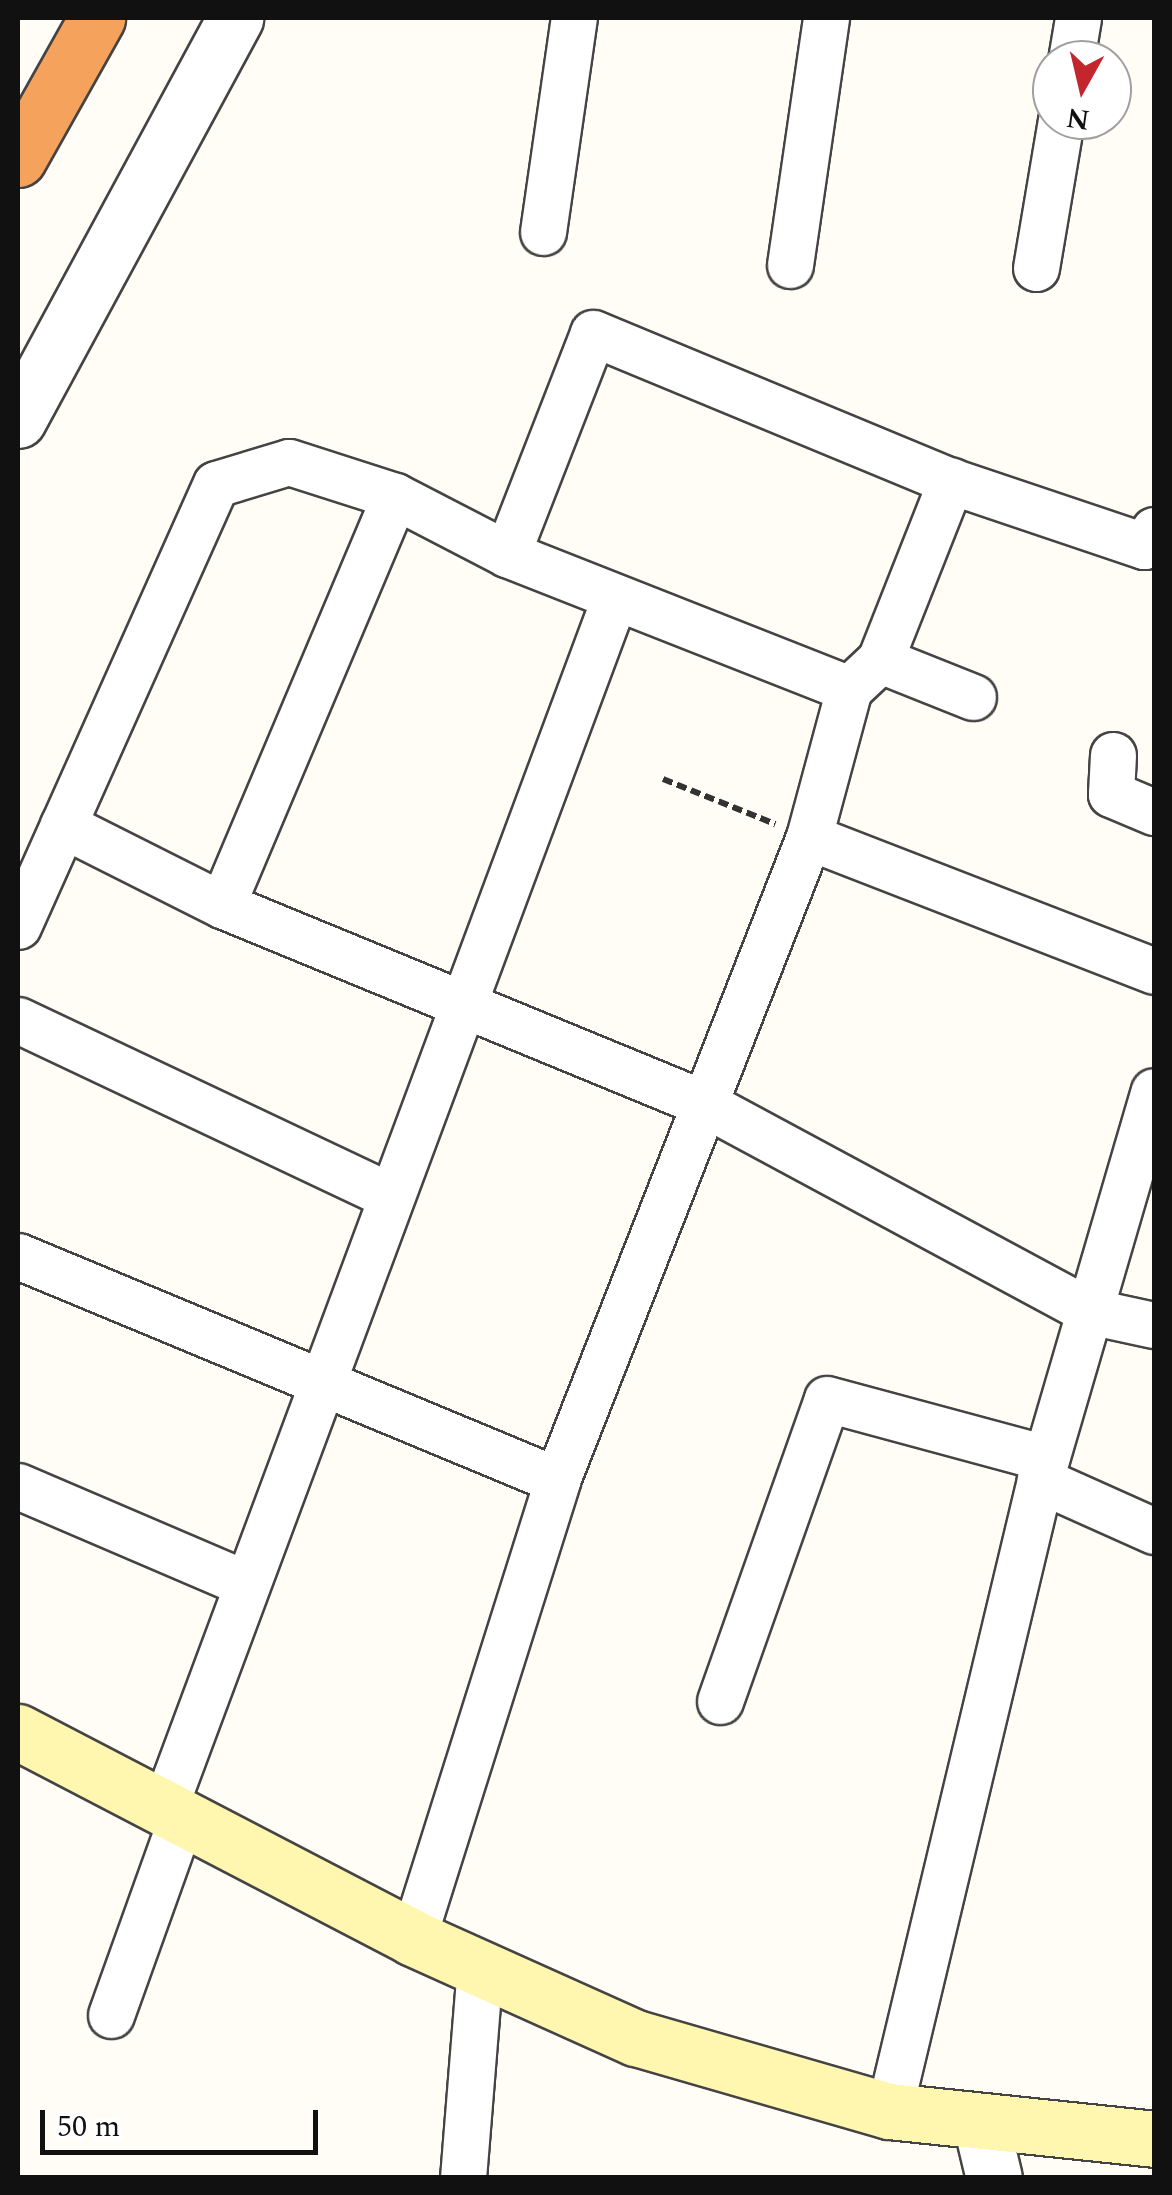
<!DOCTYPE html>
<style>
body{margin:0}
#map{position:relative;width:1172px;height:2195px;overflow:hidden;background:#fffdf5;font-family:Spectral,serif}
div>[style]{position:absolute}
.path>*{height:6px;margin-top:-3px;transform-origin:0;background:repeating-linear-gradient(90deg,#333 0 10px,transparent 0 15px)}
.roads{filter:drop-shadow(2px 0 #444) drop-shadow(-2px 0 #444) drop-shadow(0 2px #444) drop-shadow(0 -2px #444)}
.minor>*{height:45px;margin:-22.5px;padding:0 22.5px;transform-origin:22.5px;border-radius:22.5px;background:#fff}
.tertiary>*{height:55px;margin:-27.5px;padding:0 27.5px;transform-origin:27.5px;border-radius:27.5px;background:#fff}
.secondary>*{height:55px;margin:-27.5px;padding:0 27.5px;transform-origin:27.5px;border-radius:27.5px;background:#fff6b0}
.motorway>*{height:55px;margin:-27.5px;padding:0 27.5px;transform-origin:27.5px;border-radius:27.5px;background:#f5a25d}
span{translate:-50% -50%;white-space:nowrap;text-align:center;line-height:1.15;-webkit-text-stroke:10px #fff;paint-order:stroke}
.frame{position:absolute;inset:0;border:20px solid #111;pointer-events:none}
.north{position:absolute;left:1032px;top:40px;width:100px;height:100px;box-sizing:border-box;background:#fff;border:2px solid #a0a0a0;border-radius:50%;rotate:188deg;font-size:28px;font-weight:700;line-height:40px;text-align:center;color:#111}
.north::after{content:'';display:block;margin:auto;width:35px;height:45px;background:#c4262e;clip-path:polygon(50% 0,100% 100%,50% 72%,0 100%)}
.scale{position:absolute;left:40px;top:2110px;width:278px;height:45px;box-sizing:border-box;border:5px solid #111;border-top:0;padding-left:12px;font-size:30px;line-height:35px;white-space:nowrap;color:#111;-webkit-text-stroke:8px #fff;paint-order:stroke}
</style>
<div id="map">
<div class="path">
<i style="left:663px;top:779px;width:121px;rotate:21.9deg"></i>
</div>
<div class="roads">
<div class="minor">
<i style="left:1071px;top:60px;width:43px;rotate:-80.5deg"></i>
<i style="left:543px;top:232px;width:216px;rotate:-81.8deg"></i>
<i style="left:790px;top:265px;width:250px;rotate:-81.7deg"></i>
<i style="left:1036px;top:268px;width:150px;rotate:-80.4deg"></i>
<i style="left:507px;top:554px;width:368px;rotate:21.5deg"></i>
<i style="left:880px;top:660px;width:100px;rotate:21.7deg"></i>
<i style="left:1113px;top:755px;width:39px;rotate:93deg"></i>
<i style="left:1111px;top:794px;width:47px;rotate:22.7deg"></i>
<i style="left:63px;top:825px;width:178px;rotate:26.7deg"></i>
<i style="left:222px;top:905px;width:520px;rotate:22.37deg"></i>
<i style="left:703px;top:1103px;width:438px;rotate:28.3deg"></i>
<i style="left:1089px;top:1311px;width:66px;rotate:12.2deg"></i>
<i style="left:809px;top:837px;width:370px;rotate:21.2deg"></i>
<i style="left:222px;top:905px;width:444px;rotate:-67.1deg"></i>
<i style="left:18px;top:926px;width:484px;rotate:-65.9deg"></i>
<i style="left:216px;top:484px;width:76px;rotate:-16.8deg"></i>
<i style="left:289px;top:462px;width:111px;rotate:17.8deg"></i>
<i style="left:395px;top:496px;width:126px;rotate:27.4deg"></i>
<i style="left:507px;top:554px;width:237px;rotate:-68.7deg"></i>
<i style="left:593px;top:333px;width:387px;rotate:22.5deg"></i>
<i style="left:951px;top:481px;width:204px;rotate:18.6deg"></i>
<i style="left:1144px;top:546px;width:19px;rotate:-58deg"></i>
<i style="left:18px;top:1020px;width:410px;rotate:25.3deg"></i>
<i style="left:18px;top:1256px;width:584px;rotate:22.57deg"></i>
<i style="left:1040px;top:1480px;width:125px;rotate:24.1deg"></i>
<i style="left:18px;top:1486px;width:246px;rotate:23.2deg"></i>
<i style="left:720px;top:1701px;width:320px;rotate:-70.5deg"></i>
<i style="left:827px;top:1399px;width:227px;rotate:15.1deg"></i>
<i style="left:163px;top:1811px;width:1295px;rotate:-69.58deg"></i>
<i style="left:413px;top:1938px;width:480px;rotate:-72.5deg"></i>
<i style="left:557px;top:1480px;width:691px;rotate:-68.6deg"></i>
<i style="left:809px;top:837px;width:153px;rotate:-74.9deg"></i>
<i style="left:849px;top:689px;width:42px;rotate:-43.1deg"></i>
<i style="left:880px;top:660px;width:193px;rotate:-68.4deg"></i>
<i style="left:111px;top:2015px;width:208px;rotate:-70.3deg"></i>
<i style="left:889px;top:2111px;width:649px;rotate:-76.54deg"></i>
<i style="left:1040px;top:1480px;width:405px;rotate:-73.7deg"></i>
<i style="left:463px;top:2178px;width:211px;rotate:-85.4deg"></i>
</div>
<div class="tertiary">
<i style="left:18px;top:420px;width:457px;rotate:-61.6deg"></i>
<i style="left:982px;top:2128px;width:51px;rotate:76.5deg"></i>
</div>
<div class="secondary">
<i style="left:18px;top:1732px;width:445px;rotate:27.5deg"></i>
<i style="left:413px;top:1938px;width:244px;rotate:24.2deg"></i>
<i style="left:636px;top:2038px;width:263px;rotate:16.1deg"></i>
<i style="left:889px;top:2111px;width:266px;rotate:6deg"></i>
</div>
<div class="motorway">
<i style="left:18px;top:159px;width:162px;rotate:-60.7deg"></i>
</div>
</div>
<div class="frame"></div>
<div class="north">N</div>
<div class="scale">50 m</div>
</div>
